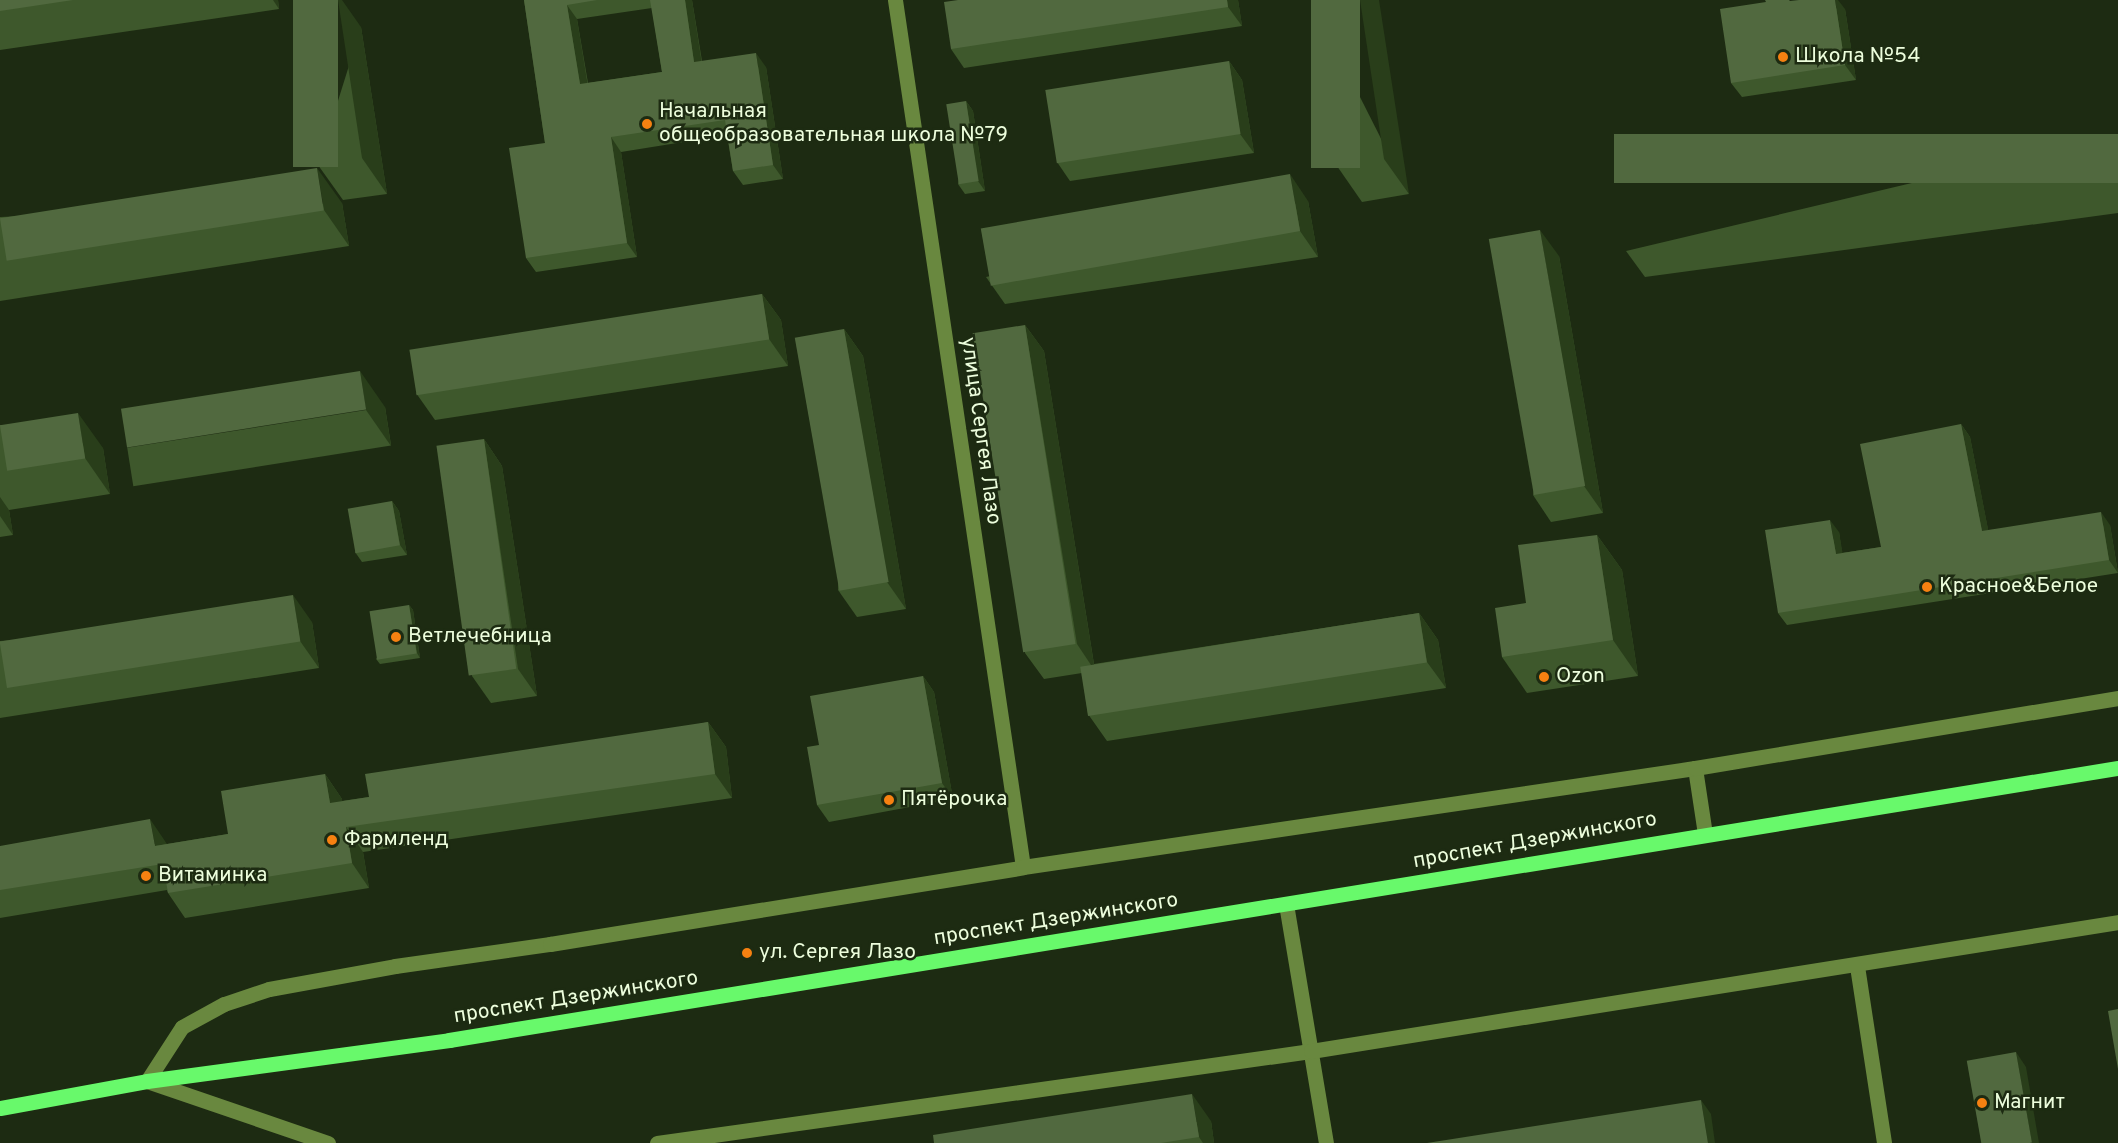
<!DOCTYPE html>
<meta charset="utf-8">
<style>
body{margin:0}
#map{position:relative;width:2118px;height:1143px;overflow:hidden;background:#1d2b12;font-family:Overpass,sans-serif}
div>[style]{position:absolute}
.minor>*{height:15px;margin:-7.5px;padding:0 7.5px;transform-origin:7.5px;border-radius:7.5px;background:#69883f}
.major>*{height:15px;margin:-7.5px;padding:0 7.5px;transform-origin:7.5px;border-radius:7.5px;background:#68f96b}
.wall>*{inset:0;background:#3e582c;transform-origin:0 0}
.shaded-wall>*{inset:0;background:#293e1a}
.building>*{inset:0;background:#51693f;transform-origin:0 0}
.dots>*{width:16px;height:16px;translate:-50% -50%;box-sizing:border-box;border:3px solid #1d2b12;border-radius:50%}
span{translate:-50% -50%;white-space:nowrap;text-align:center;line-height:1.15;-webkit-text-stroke:5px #1d2b12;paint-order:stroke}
.poi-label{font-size:21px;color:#edfedd}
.left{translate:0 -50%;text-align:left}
.street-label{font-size:21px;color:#edfedd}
</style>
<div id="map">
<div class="minor">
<i style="left:895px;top:0;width:876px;rotate:81.6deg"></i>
<i style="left:1695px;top:768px;width:67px;rotate:81.4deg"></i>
<i style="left:1286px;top:904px;width:242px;rotate:80.5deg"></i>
<i style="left:1857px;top:966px;width:179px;rotate:81.3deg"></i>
<i style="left:328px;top:1143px;width:191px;rotate:-161.1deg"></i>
<i style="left:147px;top:1081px;width:64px;rotate:-57.1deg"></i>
<i style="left:182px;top:1027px;width:48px;rotate:-28.7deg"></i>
<i style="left:224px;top:1004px;width:47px;rotate:-18.4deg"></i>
<i style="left:269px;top:989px;width:128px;rotate:-10.3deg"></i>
<i style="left:395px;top:966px;width:157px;rotate:-8.1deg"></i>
<i style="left:550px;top:944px;width:479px;rotate:-9.2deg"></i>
<i style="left:1023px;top:867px;width:679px;rotate:-8.38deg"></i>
<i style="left:1695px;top:768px;width:429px;rotate:-9.4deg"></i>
<i style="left:657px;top:1143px;width:660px;rotate:-8.01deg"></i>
<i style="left:1311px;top:1051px;width:817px;rotate:-9.08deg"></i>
</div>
<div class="major">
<i style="left:0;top:1108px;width:149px;rotate:-10.4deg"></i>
<i style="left:147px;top:1081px;width:305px;rotate:-7.7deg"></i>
<i style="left:449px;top:1040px;width:1691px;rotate:-9.26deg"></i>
</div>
<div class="wall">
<i style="clip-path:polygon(0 0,278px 0,279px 9px,0 50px)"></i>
<i style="clip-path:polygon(evenodd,524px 0,692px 0,702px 61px,766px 67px,783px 179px,743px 185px,733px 171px,727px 135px,621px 152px,637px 257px,536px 272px,526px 258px,545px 143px,524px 0,652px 8px,662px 72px,588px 83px,577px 19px,652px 8px)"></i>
<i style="clip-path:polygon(958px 0,1238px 0,1242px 26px,964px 68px,951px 49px)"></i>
<i style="clip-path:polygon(1311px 0,1409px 194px,1362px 202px,1337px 166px)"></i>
<i style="clip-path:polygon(1766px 2px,1845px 9px,1856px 80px,1742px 97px,1731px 83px)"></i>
<i style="clip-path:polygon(361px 27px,387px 194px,343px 200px,318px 165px)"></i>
<i style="clip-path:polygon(1229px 61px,1242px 80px,1254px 153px,1070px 181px,1057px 162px)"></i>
<i style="clip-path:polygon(966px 101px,973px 111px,985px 191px,965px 194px,958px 184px)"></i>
<i style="clip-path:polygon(2118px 134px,2118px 213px,1645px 277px,1626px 251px)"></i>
<i style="clip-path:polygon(1308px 201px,1318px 257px,1005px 304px,986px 277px)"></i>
<i style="clip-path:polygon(342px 203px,349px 246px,0 301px,0 217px)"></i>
<i style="clip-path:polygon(1559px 256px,1603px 513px,1551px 522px,1533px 495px)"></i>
<i style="clip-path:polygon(762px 294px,781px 320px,788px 366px,435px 420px,416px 393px)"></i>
<i style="clip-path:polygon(1025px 325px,1044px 351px,1094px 664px,1419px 613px,1438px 640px,1446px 688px,1107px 741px,1088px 714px,1082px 673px,1044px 679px,1025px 653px)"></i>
<i style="clip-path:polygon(844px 329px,863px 356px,906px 609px,857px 617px,838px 590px)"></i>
<i style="left:385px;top:407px;width:39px;height:261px;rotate:81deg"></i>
<i style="clip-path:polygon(1961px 424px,1970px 437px,1988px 530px,2110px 525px,2118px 573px,1787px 625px,1778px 613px,1839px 532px,1842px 553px,1881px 547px)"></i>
<i style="clip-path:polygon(0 425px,103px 448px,110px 494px,9px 510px,13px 535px,0 537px)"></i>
<i style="clip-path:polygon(484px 439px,502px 466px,537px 696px,491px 703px,472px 676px)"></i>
<i style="clip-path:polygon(392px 501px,399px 511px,407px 555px,362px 562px,355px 552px)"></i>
<i style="clip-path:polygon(1597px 535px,1622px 570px,1638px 676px,1527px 693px,1502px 657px,1526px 603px)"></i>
<i style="clip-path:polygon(409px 605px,413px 610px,420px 658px,380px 664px,376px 659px)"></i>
<i style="clip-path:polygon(312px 622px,319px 668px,0 718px,0 641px)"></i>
<i style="clip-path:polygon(923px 676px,934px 692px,953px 799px,829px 822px,817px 805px,819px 745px)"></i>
<i style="clip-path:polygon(708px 722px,726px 747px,732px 798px,363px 852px,369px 888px,185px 918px,168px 893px,167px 890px,0 918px,0 846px,167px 844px,228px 834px,325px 774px,342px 799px,342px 801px,369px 797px)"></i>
<i style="clip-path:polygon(1211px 1121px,1214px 1143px,934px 1143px)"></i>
</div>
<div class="shaded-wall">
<i style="clip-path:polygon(273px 0,278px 0,279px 9px)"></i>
<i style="clip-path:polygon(338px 0,342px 0,361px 27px,387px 194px,362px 158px)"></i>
<i style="clip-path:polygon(685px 0,692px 0,704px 77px,694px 62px)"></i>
<i style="clip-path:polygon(1227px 0,1238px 0,1242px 26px,1228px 7px)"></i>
<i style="clip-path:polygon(1360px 0,1379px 0,1409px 194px,1384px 159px)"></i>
<i style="clip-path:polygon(1835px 0,1838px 0,1845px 9px,1856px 80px,1845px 65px)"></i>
<i style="clip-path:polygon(567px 5px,577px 19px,590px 99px,580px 84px)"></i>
<i style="clip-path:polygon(756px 53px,766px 67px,783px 179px,773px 165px)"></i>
<i style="clip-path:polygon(1229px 61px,1242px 80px,1254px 153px,1240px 134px)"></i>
<i style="clip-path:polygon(966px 101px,973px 111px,985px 191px,978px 181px)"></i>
<i style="clip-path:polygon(611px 137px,621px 152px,637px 257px,627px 243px)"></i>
<i style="clip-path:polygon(317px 168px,342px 203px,349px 246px,324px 210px)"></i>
<i style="clip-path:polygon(1290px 174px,1308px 201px,1318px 257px,1300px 231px)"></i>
<i style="clip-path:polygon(1540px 230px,1559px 256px,1603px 513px,1584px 486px)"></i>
<i style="clip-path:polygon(762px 294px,781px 320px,788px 366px,769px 339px)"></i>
<i style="clip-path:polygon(1025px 325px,1044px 351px,1095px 671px,1077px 644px)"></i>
<i style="clip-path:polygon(844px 329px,863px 356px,906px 609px,887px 582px)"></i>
<i style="clip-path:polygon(360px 371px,385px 407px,391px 446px,366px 410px)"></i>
<i style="clip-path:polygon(78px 413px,103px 448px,110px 494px,85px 458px)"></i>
<i style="clip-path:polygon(1961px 424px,1970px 437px,1991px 544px,1982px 531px)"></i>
<i style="clip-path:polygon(484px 439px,502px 466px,537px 696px,518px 669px)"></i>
<i style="clip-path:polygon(0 497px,9px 510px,13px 535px,0 516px)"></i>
<i style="clip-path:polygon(392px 501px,399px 511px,407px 555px,400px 545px)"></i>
<i style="clip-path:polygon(2101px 512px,2110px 525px,2118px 573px,2109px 560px)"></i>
<i style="clip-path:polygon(1830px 520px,1839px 532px,1845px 567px,1836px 554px)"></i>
<i style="clip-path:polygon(1597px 535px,1622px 570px,1638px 676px,1613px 640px)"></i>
<i style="clip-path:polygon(293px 595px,312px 622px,319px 668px,300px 641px)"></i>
<i style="clip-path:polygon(409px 605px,413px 610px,420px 658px,417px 653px)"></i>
<i style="clip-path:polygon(1419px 613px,1438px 640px,1446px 688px,1427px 662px)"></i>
<i style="clip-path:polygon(923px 676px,934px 692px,953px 799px,942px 783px)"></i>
<i style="clip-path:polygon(708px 722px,726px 747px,732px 798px,715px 774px)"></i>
<i style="clip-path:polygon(325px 774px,342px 799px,347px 828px,330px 803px)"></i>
<i style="clip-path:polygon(150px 819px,167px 844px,155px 846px)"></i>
<i style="clip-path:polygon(346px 827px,363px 852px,369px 888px,352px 863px)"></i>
<i style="clip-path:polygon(2016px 1052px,2026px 1067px,2039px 1143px,2032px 1143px)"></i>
<i style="clip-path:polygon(1192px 1094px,1211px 1121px,1214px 1143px,1203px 1143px,1199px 1137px)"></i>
<i style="clip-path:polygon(1701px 1100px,1711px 1114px,1715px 1143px,1708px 1143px)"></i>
</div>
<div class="building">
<i style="clip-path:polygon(0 0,73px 0,0 11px)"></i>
<i style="left:293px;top:0;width:45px;height:167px"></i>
<i style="clip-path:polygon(524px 0,597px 0,567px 5px,580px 84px,662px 72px,650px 0,685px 0,694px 62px,756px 53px,773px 165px,733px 171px,725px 120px,611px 137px,627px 243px,526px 258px,509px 148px,545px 143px)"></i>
<i style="clip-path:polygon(958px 0,1227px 0,1228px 7px,951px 49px,944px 2px)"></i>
<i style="left:1311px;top:0;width:49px;height:168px"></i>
<i style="clip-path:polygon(1765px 0,1789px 0,1790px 1px,1799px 0,1835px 0,1845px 65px,1731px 83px,1720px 9px,1766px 2px)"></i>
<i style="left:1229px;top:61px;width:74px;height:186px;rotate:81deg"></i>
<i style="left:966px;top:101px;width:81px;height:20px;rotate:81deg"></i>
<i style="left:2118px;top:134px;width:49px;height:504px;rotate:90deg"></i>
<i style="left:317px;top:168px;width:43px;height:321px;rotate:81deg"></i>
<i style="left:1290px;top:174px;width:58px;height:314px;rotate:80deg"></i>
<i style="left:1540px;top:230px;width:260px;height:52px;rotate:80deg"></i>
<i style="left:762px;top:294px;width:46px;height:357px;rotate:81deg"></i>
<i style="left:1025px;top:325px;width:323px;height:53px;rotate:81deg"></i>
<i style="left:844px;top:329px;width:257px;height:50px;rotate:80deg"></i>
<i style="left:360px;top:371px;width:39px;height:242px;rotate:81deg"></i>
<i style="left:78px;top:413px;width:46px;height:79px;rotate:81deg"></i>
<i style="clip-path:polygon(1961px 424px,1982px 531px,2101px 512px,2109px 560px,1778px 613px,1765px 530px,1830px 520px,1836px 554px,1881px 547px,1860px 444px)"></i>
<i style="left:484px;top:439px;width:232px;height:48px;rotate:82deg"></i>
<i style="left:392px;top:501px;width:45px;height:45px;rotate:80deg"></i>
<i style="clip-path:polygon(1597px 535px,1613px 640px,1502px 657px,1495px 608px,1526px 603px,1518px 545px)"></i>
<i style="left:293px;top:595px;width:47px;height:297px;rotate:81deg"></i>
<i style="left:409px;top:605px;width:49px;height:40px;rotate:81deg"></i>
<i style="left:1419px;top:613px;width:50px;height:343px;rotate:81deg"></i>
<i style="clip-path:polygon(923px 676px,942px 783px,817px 805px,807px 747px,819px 745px,810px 696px)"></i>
<i style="clip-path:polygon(708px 722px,715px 774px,346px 827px,352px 863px,168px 893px,163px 864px,0 890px,0 846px,150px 819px,155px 846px,228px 834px,221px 791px,325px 774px,330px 803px,369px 797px,365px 774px)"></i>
<i style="clip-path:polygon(2118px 1009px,2118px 1069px,2108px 1011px)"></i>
<i style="left:2016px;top:1052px;width:92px;height:50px;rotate:80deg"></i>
<i style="clip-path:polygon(1192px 1094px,1199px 1137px,1161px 1143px,934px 1143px,933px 1135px)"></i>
<i style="clip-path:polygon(1701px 1100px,1708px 1143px,1427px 1143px)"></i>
</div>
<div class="dots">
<i style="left:1783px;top:57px;background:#f68111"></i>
<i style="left:647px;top:124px;background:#f68111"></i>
<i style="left:1927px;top:587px;background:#f68111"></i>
<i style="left:396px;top:637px;background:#f68111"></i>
<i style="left:1544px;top:677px;background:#f68111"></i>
<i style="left:889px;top:800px;background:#f68111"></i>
<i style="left:332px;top:840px;background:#f68111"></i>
<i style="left:146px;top:876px;background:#f68111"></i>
<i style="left:747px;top:953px;background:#f68111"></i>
<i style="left:1982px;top:1103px;background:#f68111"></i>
</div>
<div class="poi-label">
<span class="left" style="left:1795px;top:57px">Школа №54</span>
<span class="left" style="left:659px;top:124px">Начальная<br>общеобразовательная школа №79</span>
<span class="left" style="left:1939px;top:587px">Красное&amp;Белое</span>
<span class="left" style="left:408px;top:637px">Ветлечебница</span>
<span class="left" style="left:1556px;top:677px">Ozon</span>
<span class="left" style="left:901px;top:800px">Пятёрочка</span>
<span class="left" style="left:344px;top:840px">Фармленд</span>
<span class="left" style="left:158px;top:876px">Витаминка</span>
<span class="left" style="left:759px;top:953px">ул. Сергея Лазо</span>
<span class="left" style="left:1994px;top:1103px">Магнит</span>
</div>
<div class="street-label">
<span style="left:980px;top:431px;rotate:82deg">улица Сергея Лазо</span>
<span style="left:1535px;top:841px;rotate:-10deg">проспект Дзержинского</span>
<span style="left:1056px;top:920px;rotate:-9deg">проспект Дзержинского</span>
<span style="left:576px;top:998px;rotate:-9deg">проспект Дзержинского</span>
</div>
</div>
